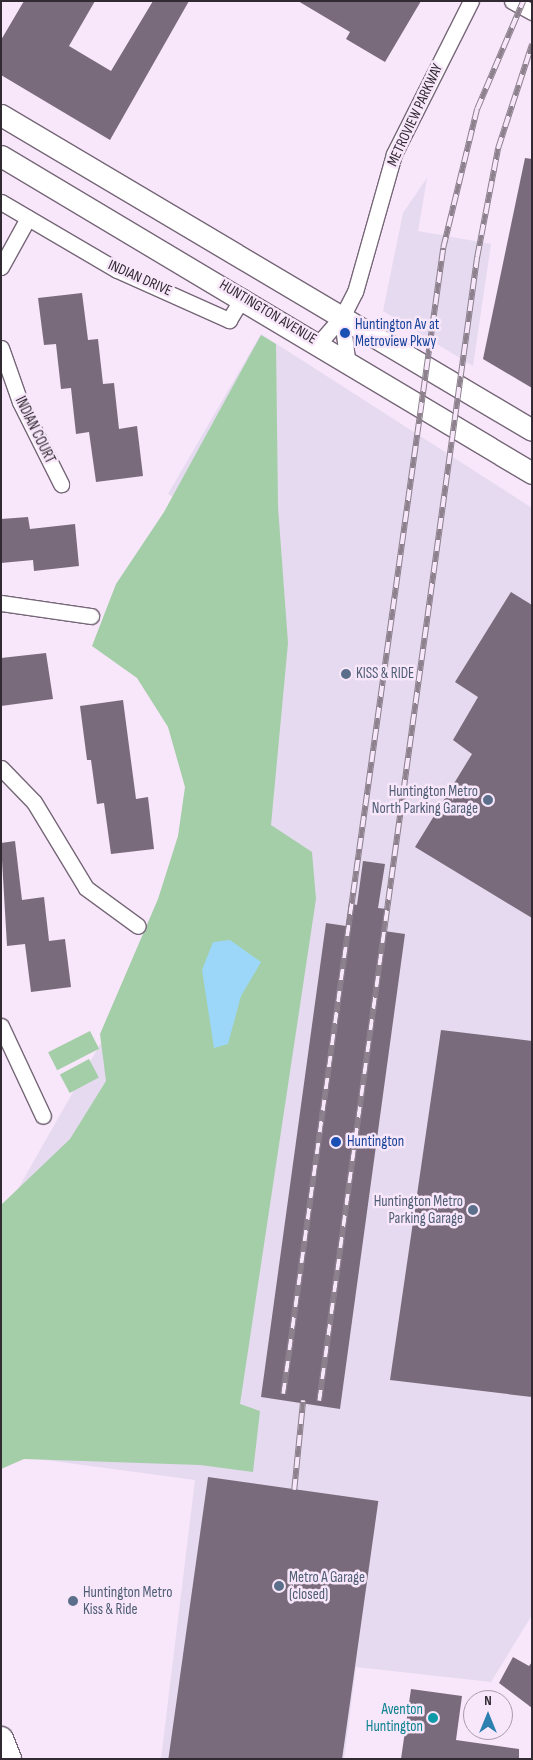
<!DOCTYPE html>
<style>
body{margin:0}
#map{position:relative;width:533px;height:1760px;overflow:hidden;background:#f8e6fa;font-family:"Sofia Sans Condensed",sans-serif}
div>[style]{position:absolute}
.industrial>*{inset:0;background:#e5daef}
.green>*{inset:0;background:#a4cea7;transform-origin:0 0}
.water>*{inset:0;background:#9cd7f9}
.building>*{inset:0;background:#7a6b7c;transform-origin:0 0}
.roads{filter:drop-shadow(1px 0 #766778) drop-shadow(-1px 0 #766778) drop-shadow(0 1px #766778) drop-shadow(0 -1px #766778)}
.minor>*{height:15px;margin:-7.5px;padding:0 7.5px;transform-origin:7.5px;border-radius:7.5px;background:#fff}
.secondary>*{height:21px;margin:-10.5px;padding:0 10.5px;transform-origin:10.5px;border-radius:10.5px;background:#fff}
.primary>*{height:24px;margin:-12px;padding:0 12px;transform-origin:12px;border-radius:12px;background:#fff}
.rail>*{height:5.5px;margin-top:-2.75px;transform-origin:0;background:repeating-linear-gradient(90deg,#f8e6fa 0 11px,#8d818e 0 22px);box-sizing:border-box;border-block:1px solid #8d818e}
.dots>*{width:14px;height:14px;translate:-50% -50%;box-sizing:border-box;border:2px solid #f8e6fa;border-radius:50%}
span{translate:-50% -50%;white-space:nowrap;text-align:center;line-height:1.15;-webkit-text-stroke:5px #f8e6fa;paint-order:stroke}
.street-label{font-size:15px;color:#312a32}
.transit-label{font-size:15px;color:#164399}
.left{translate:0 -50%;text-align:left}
.service-label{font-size:15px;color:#4e5e75}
.right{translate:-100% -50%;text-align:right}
.culture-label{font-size:15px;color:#0d838f}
.frame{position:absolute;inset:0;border:2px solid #312a32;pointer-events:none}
.north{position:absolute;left:463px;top:1690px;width:50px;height:50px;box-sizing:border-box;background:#f8e6fa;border:1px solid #a89baa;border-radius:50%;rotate:0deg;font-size:14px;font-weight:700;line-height:20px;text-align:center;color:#312a32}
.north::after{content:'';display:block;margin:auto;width:18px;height:22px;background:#2d81b1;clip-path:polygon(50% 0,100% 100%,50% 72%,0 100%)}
</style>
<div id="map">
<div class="industrial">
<i style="clip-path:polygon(427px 178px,418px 231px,491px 244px,473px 366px,383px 311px,403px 213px)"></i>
<i style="clip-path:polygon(261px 334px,532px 508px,532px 1615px,491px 1682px,356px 1667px,344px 1759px,161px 1759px,195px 1480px,1px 1454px,1px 1219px,268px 748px,246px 541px,168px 494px)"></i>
</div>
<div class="green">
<i style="clip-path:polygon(261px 335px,276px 344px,278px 507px,288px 643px,271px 825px,312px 852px,316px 899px,240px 1404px,260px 1411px,253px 1472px,200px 1465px,24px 1459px,1px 1469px,1px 1205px,70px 1139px,106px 1081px,100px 1034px,158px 899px,178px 836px,185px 787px,168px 727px,137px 678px,92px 646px,116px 584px,164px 512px)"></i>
<i style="left:90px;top:1031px;width:20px;height:47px;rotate:63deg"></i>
<i style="left:89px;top:1059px;width:21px;height:33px;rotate:62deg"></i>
</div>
<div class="water">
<i style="clip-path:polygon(230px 940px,261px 962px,241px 996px,228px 1044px,214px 1048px,202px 970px,213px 942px)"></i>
</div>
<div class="building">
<i style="clip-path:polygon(24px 1px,95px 1px,69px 46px,111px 71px,153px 1px,189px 1px,110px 140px,1px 75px,1px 40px)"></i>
<i style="clip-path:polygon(298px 1px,421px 1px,385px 62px,346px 39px,350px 32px)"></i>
<i style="clip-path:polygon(525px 158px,532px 159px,532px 388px,483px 359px)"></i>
<i style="clip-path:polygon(82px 293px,88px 340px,98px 339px,103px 384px,114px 383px,119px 429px,137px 426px,143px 476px,96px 482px,89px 432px,76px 434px,71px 388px,61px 389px,56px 344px,44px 345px,38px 298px)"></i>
<i style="clip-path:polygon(28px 517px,30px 529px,75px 524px,79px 566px,34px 571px,33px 560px,1px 563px,1px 519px)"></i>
<i style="clip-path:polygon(511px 592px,532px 605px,532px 918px,415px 847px,472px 754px,453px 740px,478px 697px,455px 682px)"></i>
<i style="clip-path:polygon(46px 653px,53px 699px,1px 706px,1px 658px)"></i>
<i style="clip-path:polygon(123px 700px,136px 799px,148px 797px,154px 849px,111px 854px,104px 803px,97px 804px,91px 760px,87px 760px,80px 706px)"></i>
<i style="clip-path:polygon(15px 841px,22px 900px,44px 897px,49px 941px,65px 939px,71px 987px,31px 992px,25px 944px,7px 946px,1px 843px)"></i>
<i style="clip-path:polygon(363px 861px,385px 864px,378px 908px,387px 909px,384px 931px,405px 934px,340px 1409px,261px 1397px,326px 923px,346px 926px,349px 903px,357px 905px)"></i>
<i style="clip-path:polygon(441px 1030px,532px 1041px,532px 1397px,390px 1380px)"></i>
<i style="left:208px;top:1477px;width:172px;height:285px;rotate:8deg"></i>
<i style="clip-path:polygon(513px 1657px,529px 1666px,532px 1662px,532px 1708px,499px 1683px)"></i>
<i style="clip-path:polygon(411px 1689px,462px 1696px,456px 1740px,519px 1749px,519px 1759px,401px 1759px)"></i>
</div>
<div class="roads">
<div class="minor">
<i style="left:512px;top:1px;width:23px;rotate:29deg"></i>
<i style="left:1px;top:202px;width:134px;rotate:30.4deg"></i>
<i style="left:117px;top:270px;width:123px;rotate:24.1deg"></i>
<i style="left:229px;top:320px;width:27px;rotate:-59deg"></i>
<i style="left:1px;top:267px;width:56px;rotate:-61.1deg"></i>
<i style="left:342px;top:317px;width:42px;rotate:83.2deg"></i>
<i style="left:319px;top:343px;width:35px;rotate:-49deg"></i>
<i style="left:342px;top:317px;width:28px;rotate:-63deg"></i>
<i style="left:355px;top:292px;width:143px;rotate:-74.2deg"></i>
<i style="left:394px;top:154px;width:171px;rotate:-63.3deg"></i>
<i style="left:1px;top:348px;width:57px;rotate:70.6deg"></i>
<i style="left:20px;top:402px;width:92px;rotate:63.4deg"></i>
<i style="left:1px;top:603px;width:91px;rotate:8.2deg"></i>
<i style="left:1px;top:768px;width:47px;rotate:45.9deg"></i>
<i style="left:34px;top:802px;width:100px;rotate:58.8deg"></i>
<i style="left:86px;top:888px;width:64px;rotate:36.2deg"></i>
<i style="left:1px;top:1026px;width:99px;rotate:65deg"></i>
</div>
<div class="secondary">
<i style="left:1px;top:115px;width:617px;rotate:30.68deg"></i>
<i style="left:1px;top:156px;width:618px;rotate:30.84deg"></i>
</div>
<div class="primary">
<i style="left:1px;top:1739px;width:22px;rotate:68deg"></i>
</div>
</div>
<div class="rail">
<i style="left:283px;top:1394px;width:1157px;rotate:-82.05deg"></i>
<i style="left:443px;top:248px;width:143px;rotate:-76.3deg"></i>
<i style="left:477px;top:109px;width:117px;rotate:-66.9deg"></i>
<i style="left:319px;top:1401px;width:1155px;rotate:-82.14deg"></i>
<i style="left:477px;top:257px;width:111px;rotate:-79.1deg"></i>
<i style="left:498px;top:148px;width:109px;rotate:-71.9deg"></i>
<i style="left:294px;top:1490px;width:90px;rotate:-84.3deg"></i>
</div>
<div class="dots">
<i style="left:345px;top:333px;background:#1a4fb4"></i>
<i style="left:346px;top:674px;background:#5c6f8a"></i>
<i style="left:488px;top:800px;background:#5c6f8a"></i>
<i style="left:336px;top:1142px;background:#1a4fb4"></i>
<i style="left:473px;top:1210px;background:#5c6f8a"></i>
<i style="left:279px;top:1586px;background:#5c6f8a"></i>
<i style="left:73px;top:1601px;background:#5c6f8a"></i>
<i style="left:433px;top:1718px;background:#0f9aa8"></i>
</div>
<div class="street-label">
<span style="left:415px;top:115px;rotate:-65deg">METROVIEW PARKWAY</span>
<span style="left:140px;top:278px;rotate:24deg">INDIAN DRIVE</span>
<span style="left:268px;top:312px;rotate:31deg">HUNTINGTON AVENUE</span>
<span style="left:35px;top:430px;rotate:64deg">INDIAN COURT</span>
</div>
<div class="transit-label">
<span class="left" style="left:355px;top:333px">Huntington Av at<br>Metroview Pkwy</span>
<span class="left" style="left:347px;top:1142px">Huntington</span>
</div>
<div class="service-label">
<span class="left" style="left:356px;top:674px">KISS &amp; RIDE</span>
<span class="right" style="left:478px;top:800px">Huntington Metro<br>North Parking Garage</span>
<span class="right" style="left:463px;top:1210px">Huntington Metro<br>Parking Garage</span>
<span class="left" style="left:289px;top:1586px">Metro A Garage<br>(closed)</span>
<span class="left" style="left:83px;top:1601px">Huntington Metro<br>Kiss &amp; Ride</span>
</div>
<div class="culture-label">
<span class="right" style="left:423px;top:1718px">Aventon<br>Huntington</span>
</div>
<div class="frame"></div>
<div class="north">N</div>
</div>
